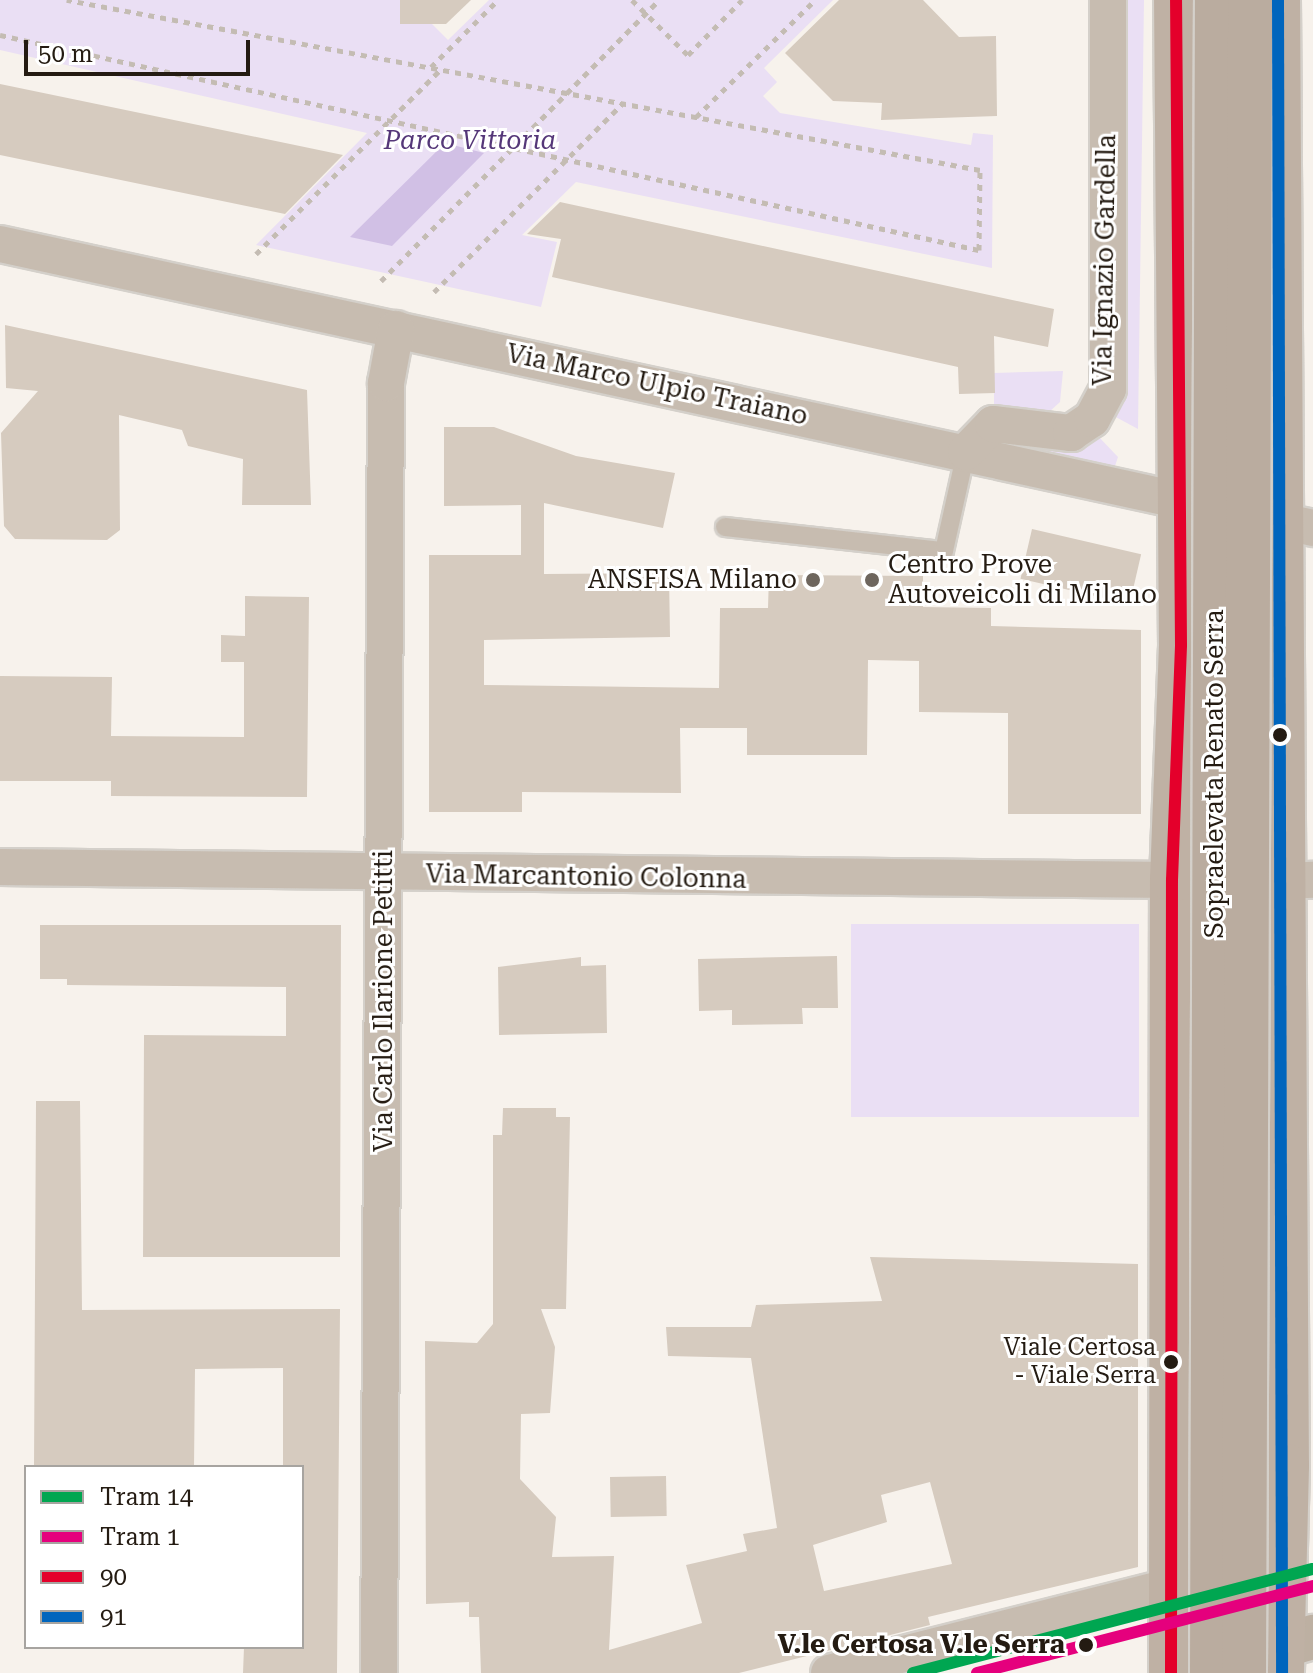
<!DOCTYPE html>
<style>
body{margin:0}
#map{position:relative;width:1313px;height:1673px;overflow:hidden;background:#f7f2ec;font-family:"Roboto Serif",serif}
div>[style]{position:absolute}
.green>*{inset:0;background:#eadff4;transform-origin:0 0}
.water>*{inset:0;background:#d1c0e5}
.building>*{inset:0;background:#d6cbbf;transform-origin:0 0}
.path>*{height:5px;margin-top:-2.5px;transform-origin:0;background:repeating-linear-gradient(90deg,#c4bcb3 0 6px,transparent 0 12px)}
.roads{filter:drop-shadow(2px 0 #d4d0ca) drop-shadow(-2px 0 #d4d0ca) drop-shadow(0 2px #d4d0ca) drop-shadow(0 -2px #d4d0ca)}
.lane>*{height:18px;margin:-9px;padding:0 9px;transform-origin:9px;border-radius:9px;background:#c7bcb0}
.street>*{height:36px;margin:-18px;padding:0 18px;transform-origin:18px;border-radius:18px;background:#c7bcb0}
.secondary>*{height:44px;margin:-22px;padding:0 22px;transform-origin:22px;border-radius:22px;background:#bdb0a2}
.primary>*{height:44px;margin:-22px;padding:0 22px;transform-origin:22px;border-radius:22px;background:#bfb1a4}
.bridges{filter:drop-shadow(2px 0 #d4d0ca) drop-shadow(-2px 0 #d4d0ca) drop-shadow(0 2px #d4d0ca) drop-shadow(0 -2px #d4d0ca)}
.highway-bridge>*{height:44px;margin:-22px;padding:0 22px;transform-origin:22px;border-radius:22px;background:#baac9f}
.bus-1>*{height:12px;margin:-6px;padding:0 6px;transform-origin:6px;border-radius:6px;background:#e4002b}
.bus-2>*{height:12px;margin:-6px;padding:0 6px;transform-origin:6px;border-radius:6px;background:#0065bd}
.tram-1>*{height:12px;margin:-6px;padding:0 6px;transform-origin:6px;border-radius:6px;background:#00a651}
.tram-2>*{height:12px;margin:-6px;padding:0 6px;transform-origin:6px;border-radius:6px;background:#e5007d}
.dots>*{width:22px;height:22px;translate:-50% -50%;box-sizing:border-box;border:4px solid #fff;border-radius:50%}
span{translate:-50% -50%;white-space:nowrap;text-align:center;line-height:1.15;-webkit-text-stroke:6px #fff;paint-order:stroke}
.bus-label{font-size:24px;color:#241b12}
.right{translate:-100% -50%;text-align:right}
.park-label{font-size:26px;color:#553779;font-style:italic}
.street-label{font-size:26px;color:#241b12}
.poi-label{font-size:26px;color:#241b12}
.left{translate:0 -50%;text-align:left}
.stop-label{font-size:26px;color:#241b12;font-weight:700}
.legend{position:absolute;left:24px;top:1465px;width:280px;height:184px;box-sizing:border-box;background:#fff;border:2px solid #a7a4a0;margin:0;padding:10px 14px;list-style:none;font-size:24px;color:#241b12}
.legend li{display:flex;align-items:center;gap:16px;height:40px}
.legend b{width:40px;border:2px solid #a7a4a0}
.scale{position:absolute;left:24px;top:40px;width:226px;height:36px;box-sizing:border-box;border:4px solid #241b12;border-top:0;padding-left:10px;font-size:24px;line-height:28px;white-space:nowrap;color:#241b12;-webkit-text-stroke:6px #fff;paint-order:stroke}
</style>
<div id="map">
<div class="green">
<i style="clip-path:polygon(0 0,400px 0,400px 23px,432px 24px,448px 40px,489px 0,833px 0,764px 68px,777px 82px,763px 96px,780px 113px,971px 145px,973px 133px,993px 135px,992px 268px,576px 182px,522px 235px,557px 242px,541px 307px,256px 245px,367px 133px,0 50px)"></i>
<i style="clip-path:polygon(1123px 0,1144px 0,1138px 429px,1112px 415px)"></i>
<i style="clip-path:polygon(1063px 371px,1060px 402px,1048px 413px,994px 404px,994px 373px)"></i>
<i style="clip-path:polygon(1096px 434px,1118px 457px,1114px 469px,994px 441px)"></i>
<i style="left:851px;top:924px;width:288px;height:193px"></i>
</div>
<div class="water">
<i style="clip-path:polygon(445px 143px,484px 153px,392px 246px,350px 237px)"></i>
</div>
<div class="building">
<i style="clip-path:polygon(400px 0,471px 0,446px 24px,400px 24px)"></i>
<i style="clip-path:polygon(839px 0,923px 0,959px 37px,996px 36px,997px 116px,881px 120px,882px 103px,833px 101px,785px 53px)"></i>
<i style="clip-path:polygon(0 84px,343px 155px,285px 214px,0 155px)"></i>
<i style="clip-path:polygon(560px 202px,1054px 309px,1048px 347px,994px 336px,995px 393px,959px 394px,958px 367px,552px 277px,561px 239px,527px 234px)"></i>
<i style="clip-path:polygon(5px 325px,307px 390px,311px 505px,242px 505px,243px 459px,188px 446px,182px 430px,119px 415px,120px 530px,107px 540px,15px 539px,4px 526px,1px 433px,38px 391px,6px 388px)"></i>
<i style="clip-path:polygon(444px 427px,494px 427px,576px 456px,675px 473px,663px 528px,544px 503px,544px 574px,669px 573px,670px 637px,484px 640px,484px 685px,719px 688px,720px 608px,768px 608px,769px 575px,923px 576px,923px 607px,991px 608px,991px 626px,1141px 630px,1141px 814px,1008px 814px,1008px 713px,919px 712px,919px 661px,868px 660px,867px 755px,747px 755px,747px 728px,680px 728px,681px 793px,522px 792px,522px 812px,429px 812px,429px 555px,521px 555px,521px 505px,444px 506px)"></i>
<i style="left:1032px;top:529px;width:112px;height:51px;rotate:13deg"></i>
<i style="clip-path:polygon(245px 596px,309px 597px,307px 797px,111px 796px,111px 781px,0 781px,0 676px,112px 677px,111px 736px,244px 737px,244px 662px,221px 662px,221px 635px,245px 636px)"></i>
<i style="clip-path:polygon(40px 925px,341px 925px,340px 1257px,143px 1257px,144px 1035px,286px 1036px,286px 987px,67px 985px,67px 979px,40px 979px)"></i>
<i style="clip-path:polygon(837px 956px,838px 1008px,802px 1008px,803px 1024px,732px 1025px,732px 1010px,699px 1011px,698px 959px)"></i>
<i style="clip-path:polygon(581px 957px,581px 966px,606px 965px,607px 1033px,499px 1035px,498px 967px)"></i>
<i style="clip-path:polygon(36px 1101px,80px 1101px,82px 1310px,340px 1309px,337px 1673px,243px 1673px,244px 1647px,302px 1647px,302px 1467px,283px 1467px,283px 1368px,195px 1369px,194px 1467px,34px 1467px)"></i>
<i style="clip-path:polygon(evenodd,503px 1108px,556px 1108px,556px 1117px,570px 1117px,566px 1309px,541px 1309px,555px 1347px,550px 1413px,521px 1414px,520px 1479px,556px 1517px,552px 1557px,614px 1556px,609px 1650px,702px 1623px,686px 1565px,747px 1551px,743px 1534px,777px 1528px,751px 1358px,668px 1356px,666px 1327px,751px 1327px,756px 1305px,882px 1301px,870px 1257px,1138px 1264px,1138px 1567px,928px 1617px,930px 1625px,739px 1673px,481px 1673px,479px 1617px,469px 1617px,469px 1602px,426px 1604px,425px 1341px,477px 1343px,493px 1324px,493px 1135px,502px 1135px,503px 1108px,930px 1482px,952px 1564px,824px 1591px,813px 1545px,887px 1522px,881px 1495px,930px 1482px)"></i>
<i style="left:666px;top:1476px;width:40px;height:56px;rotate:89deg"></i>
</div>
<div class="path">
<i style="left:632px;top:0;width:78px;rotate:44.5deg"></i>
<i style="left:688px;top:55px;width:77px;rotate:-45.5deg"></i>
<i style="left:0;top:35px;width:1002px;rotate:12.39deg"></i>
<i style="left:979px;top:250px;width:80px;rotate:-89.3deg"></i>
<i style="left:980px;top:170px;width:929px;rotate:-169.45deg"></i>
<i style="left:431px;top:67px;width:95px;rotate:-45deg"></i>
<i style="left:696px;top:117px;width:167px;rotate:-44.5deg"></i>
<i style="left:256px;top:254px;width:260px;rotate:-45deg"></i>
<i style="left:381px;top:281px;width:395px;rotate:-45.3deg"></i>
<i style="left:434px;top:292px;width:266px;rotate:-45deg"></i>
</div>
<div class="roads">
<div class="lane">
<i style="left:725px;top:527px;width:220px;rotate:6.3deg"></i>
<i style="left:944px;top:551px;width:101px;rotate:-77.5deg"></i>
</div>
<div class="street">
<i style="left:0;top:244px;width:1234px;rotate:12.26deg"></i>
<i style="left:966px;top:452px;width:39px;rotate:-46deg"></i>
<i style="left:993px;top:424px;width:79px;rotate:6.6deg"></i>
<i style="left:1071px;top:433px;width:25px;rotate:-34deg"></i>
<i style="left:1092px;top:419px;width:34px;rotate:-62deg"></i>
<i style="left:1108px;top:389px;width:389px;rotate:-90deg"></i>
<i style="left:1257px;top:516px;width:57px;rotate:12.1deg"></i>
<i style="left:0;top:867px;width:1172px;rotate:0.64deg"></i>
<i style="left:1280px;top:881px;width:33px;rotate:-2deg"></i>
<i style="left:379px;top:1673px;width:1290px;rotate:-89.69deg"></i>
<i style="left:386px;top:383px;width:55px;rotate:-79.5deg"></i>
<i style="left:829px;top:1673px;width:379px;rotate:-14.2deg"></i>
</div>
<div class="secondary">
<i style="left:1247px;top:1656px;width:69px;rotate:-16.1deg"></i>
</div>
<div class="primary">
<i style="left:1278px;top:0;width:1466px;rotate:89.65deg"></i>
<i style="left:1287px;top:1466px;width:207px;rotate:91.4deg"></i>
<i style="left:1171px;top:1673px;width:793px;rotate:-89.93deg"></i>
<i style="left:1172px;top:880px;width:235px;rotate:-87.8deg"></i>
<i style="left:1181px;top:645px;width:645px;rotate:-90.44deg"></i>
</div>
</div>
<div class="bridges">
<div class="highway-bridge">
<i style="left:1212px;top:1673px;width:1673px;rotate:-89.83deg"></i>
<i style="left:1244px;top:1673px;width:1673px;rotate:-89.79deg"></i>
</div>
</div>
<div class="bus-1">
<i style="left:1171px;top:1673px;width:793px;rotate:-89.93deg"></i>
<i style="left:1172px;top:880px;width:235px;rotate:-87.8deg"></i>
<i style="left:1181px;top:645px;width:645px;rotate:-90.44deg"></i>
</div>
<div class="bus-2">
<i style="left:1278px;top:0;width:1673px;rotate:89.86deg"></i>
</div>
<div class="tram-1">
<i style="left:913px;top:1673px;width:413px;rotate:-14.6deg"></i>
</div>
<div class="tram-2">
<i style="left:977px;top:1673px;width:347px;rotate:-14.5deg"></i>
</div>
<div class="dots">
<i style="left:813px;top:580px;background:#6e665e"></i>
<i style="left:872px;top:580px;background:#6e665e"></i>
<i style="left:1280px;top:735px;background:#241b12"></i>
<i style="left:1171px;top:1362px;background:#241b12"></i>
<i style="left:1086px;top:1645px;background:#241b12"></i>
</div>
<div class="bus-label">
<span class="right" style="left:1156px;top:1362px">Viale Certosa<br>- Viale Serra</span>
</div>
<div class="park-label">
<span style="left:470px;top:141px">Parco Vittoria</span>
</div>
<div class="street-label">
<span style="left:1105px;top:260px;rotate:-89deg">Via Ignazio Gardella</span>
<span style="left:657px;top:385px;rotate:12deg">Via Marco Ulpio Traiano</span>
<span style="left:1215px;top:774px;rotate:-90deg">Sopraelevata Renato Serra</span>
<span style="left:586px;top:877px;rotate:1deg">Via Marcantonio Colonna</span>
<span style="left:384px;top:1001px;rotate:-90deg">Via Carlo Ilarione Petitti</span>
</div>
<div class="poi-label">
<span class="left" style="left:888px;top:580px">Centro Prove<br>Autoveicoli di Milano</span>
<span class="right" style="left:797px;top:580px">ANSFISA Milano</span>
</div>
<div class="stop-label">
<span class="right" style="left:1065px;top:1645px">V.le Certosa V.le Serra</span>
</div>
<ul class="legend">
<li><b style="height:10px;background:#00a651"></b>Tram 14</li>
<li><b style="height:10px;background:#e5007d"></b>Tram 1</li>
<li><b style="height:10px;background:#e4002b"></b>90</li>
<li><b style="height:10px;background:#0065bd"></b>91</li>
</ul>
<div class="scale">50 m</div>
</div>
